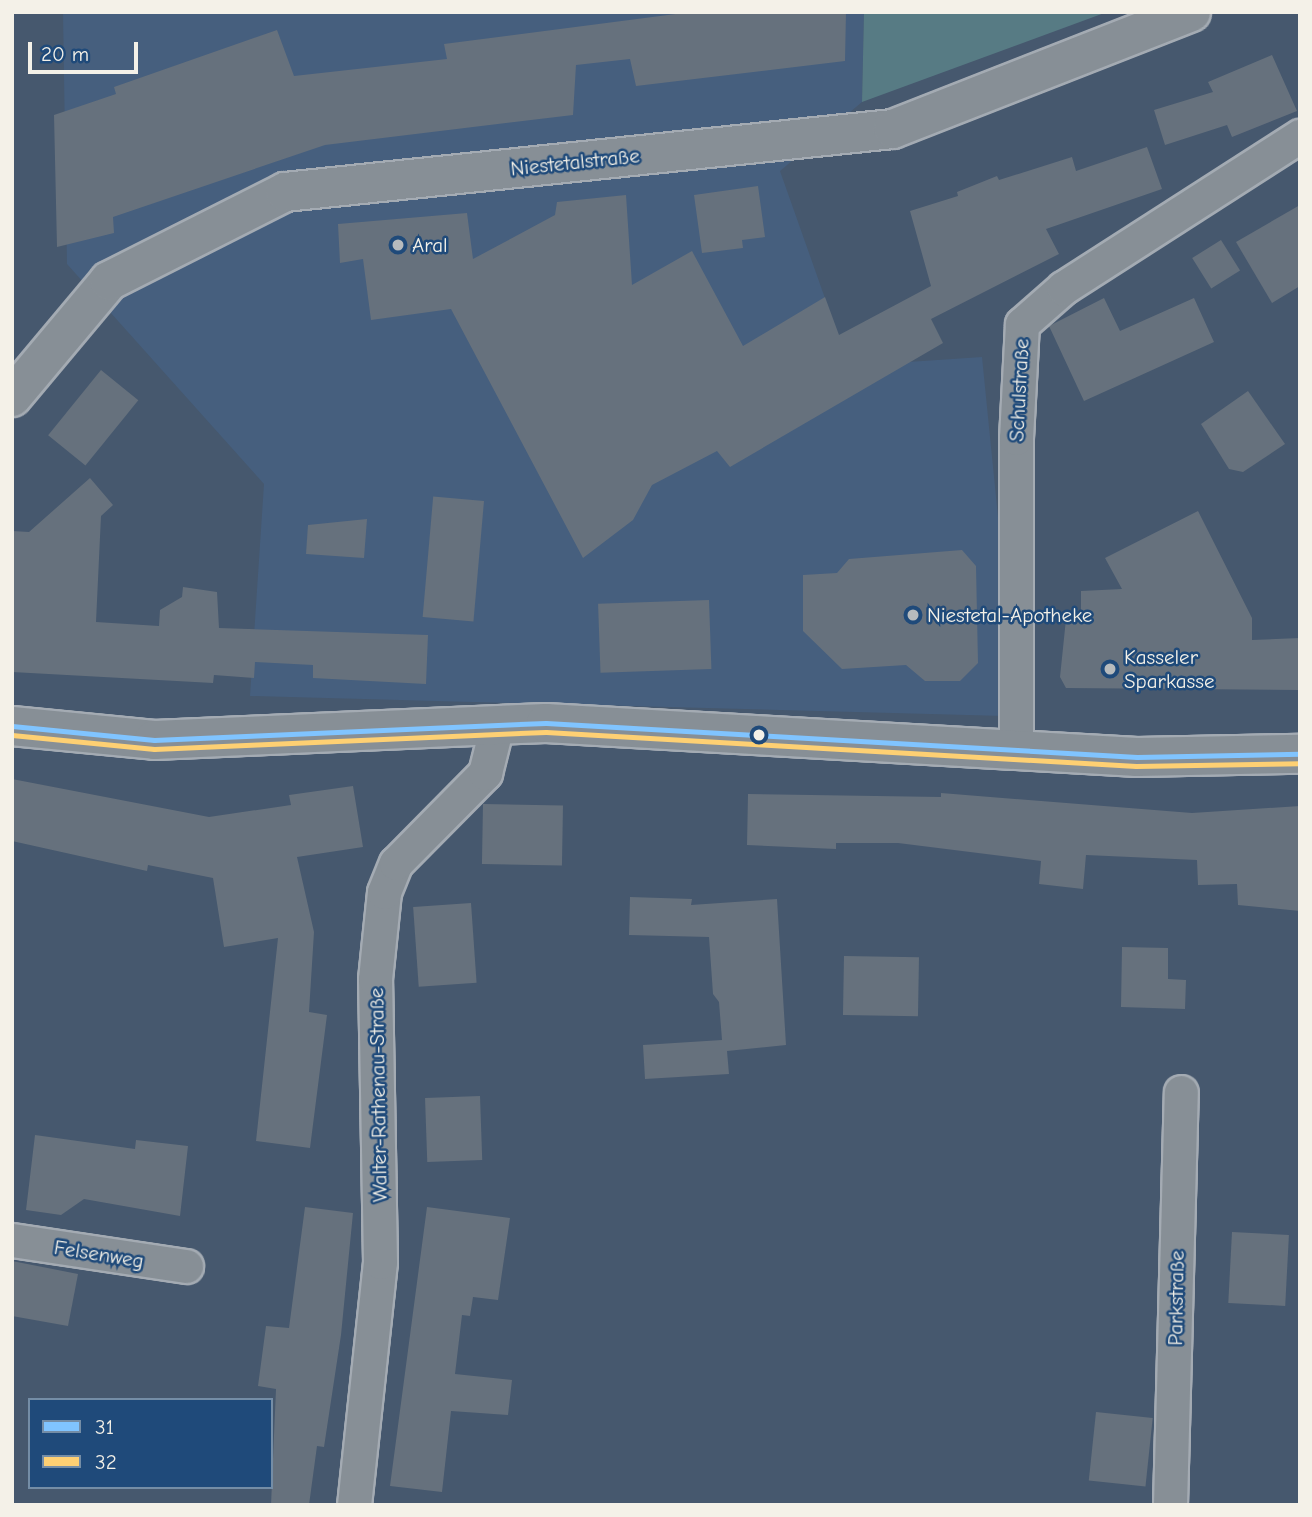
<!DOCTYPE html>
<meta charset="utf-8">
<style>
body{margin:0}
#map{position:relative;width:1312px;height:1517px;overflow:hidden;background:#46586e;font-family:"Comic Neue",sans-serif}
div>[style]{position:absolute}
.built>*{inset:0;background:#465f7e}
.green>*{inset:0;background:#577b84}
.building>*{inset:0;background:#66717d;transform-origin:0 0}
.roads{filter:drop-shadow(2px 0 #a4abb3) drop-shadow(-2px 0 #a4abb3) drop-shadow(0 2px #a4abb3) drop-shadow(0 -2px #a4abb3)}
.minor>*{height:33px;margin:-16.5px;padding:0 16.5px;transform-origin:16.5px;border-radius:16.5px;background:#878f96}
.secondary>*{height:38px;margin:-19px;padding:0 19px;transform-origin:19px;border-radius:19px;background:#878f96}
.bus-1>*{height:5px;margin:-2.5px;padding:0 2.5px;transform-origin:2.5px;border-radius:2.5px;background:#80c4ff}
.bus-2>*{height:5px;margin:-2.5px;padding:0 2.5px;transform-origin:2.5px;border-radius:2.5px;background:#fed073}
.dots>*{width:19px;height:19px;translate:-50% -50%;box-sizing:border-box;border:4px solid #1f4a7a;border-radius:50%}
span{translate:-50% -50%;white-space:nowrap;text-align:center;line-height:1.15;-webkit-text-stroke:5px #1f4a7a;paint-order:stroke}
.street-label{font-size:21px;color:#f4f1e8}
.poi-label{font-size:21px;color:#f4f1e8}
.left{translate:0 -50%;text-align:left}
.frame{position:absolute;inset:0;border:14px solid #f4f1e8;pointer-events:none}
.legend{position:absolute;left:28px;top:1398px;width:245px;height:91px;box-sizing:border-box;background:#1f4a7a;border:2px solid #748da6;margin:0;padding:9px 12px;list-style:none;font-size:21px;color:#f4f1e8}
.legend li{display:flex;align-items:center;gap:14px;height:35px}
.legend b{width:35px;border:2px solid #748da6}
.scale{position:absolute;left:28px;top:42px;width:110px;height:32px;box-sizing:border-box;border:4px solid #f4f1e8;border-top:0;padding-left:9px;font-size:21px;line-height:24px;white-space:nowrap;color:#f4f1e8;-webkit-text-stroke:5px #1f4a7a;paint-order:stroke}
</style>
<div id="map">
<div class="built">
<i style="clip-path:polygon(63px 12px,864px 12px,862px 102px,780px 171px,849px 366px,982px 357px,1000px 537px,1005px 716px,250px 696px,264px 484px,67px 264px)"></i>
</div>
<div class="green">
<i style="clip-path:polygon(864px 12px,1107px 12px,862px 102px)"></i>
</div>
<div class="building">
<i style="clip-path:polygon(691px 12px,846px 12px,845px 61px,636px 86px,630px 59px,576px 65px,573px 115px,325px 145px,113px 217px,114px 233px,57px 247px,54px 115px,116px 94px,114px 87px,277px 30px,294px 76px,447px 59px,444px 44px)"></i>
<i style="clip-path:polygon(1272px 55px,1297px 111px,1232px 137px,1227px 125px,1165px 145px,1154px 110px,1213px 92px,1208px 82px)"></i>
<i style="clip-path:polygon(1147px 147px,1162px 189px,1046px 229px,1059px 254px,931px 319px,943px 343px,730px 467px,717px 451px,652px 485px,633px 520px,583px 558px,451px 309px,371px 320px,363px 259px,340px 263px,338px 224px,467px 213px,473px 259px,555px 215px,557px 202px,626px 195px,632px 285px,692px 251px,743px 346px,825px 297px,839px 335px,931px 286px,910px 211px,958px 196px,957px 192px,997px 176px,999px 180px,1072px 157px,1076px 171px)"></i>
<i style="clip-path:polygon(758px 186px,765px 237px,742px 240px,743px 248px,702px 253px,694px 195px)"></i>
<i style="clip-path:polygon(1300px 205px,1300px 286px,1272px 303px,1236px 242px)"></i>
<i style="left:1221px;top:240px;width:36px;height:34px;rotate:58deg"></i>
<i style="clip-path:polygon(1104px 298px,1120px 331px,1194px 298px,1214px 342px,1084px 401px,1049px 326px)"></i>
<i style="left:101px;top:370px;width:48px;height:84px;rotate:39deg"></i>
<i style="clip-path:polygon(1248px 391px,1285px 444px,1243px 472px,1229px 469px,1201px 424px)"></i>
<i style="clip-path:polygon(90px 478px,113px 505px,101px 516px,96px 622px,159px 626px,160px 610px,182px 597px,183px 587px,217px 592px,219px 628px,428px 635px,426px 684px,313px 678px,313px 665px,255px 662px,254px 678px,214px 675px,213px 683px,12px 672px,12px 531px,29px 532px)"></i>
<i style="left:484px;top:501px;width:121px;height:51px;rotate:95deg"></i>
<i style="clip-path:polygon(1198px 511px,1252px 618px,1252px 640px,1300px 638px,1300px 690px,1066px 688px,1060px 677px,1066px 619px,1081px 618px,1081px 591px,1122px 589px,1105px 558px)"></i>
<i style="clip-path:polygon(367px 519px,364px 558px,306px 554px,308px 525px)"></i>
<i style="clip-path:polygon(962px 550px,976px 566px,978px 663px,960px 681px,925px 681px,906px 665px,842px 669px,803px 631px,803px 575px,837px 573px,849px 559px)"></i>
<i style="left:709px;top:600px;width:69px;height:111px;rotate:88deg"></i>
<i style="clip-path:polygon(12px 779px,209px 817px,291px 805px,289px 795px,353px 786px,363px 847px,297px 857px,314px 932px,309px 1012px,327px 1015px,310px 1148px,256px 1141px,278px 938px,224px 947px,213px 878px,148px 865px,147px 871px,12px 841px)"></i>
<i style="clip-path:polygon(941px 793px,1192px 813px,1300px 806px,1300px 911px,1238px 905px,1237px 884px,1198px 885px,1197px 860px,1086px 855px,1083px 889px,1039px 884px,1041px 861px,898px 843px,836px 843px,836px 849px,747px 845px,748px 794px,941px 797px)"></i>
<i style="left:483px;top:804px;width:80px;height:60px;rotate:1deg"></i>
<i style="clip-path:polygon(630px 897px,692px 899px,691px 905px,777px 899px,786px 1045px,727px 1051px,729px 1074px,645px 1079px,643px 1045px,722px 1040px,719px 1002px,713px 994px,709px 937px,629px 935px)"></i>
<i style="left:471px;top:903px;width:80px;height:58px;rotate:86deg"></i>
<i style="clip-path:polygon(1122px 947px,1168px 948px,1168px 979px,1186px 980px,1185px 1009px,1121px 1007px)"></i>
<i style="left:844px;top:956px;width:75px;height:59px;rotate:1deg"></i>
<i style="left:480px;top:1096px;width:64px;height:55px;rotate:88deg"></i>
<i style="clip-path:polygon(35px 1135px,135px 1149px,136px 1140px,188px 1146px,180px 1216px,84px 1199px,61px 1215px,26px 1210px)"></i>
<i style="clip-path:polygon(305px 1207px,353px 1213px,341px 1335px,324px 1447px,317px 1446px,309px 1505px,271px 1505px,276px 1389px,258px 1386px,266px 1326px,289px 1328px)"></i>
<i style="clip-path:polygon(427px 1207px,510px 1218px,498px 1300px,473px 1297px,470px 1316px,462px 1315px,455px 1374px,512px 1380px,508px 1415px,451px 1411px,442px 1492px,390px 1486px)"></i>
<i style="left:1232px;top:1232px;width:57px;height:71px;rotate:3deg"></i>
<i style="clip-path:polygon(12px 1261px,78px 1274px,68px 1326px,12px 1316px)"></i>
<i style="left:1096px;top:1412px;width:57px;height:69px;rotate:6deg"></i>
</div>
<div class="roads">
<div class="minor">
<i style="left:1016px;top:751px;width:313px;rotate:-90deg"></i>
<i style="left:1016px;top:438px;width:114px;rotate:-87deg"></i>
<i style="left:1022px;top:324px;width:55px;rotate:-41.3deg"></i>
<i style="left:1063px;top:288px;width:282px;rotate:-32.7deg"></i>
<i style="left:12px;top:1240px;width:176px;rotate:8.5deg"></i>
<i style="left:354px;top:1505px;width:244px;rotate:-83.9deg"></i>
<i style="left:380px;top:1262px;width:283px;rotate:-91deg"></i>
<i style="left:375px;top:979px;width:87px;rotate:-84.1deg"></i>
<i style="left:384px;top:892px;width:31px;rotate:-68deg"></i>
<i style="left:396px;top:863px;width:127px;rotate:-45.3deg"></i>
<i style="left:485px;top:773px;width:49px;rotate:-76deg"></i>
<i style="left:1170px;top:1505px;width:413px;rotate:-88.5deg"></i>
</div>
<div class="secondary">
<i style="left:12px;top:397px;width:151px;rotate:-50.1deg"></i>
<i style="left:109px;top:281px;width:197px;rotate:-26.8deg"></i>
<i style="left:285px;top:192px;width:611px;rotate:-5.92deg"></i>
<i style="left:893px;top:129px;width:320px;rotate:-21.4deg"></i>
<i style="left:12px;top:726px;width:143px;rotate:5.6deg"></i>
<i style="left:154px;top:740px;width:392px;rotate:-2.5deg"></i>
<i style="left:546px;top:723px;width:592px;rotate:3.29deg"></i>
<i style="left:1137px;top:757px;width:163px;rotate:-1.1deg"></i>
</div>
</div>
<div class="bus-1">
<i style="left:12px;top:726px;width:143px;rotate:5.6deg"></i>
<i style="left:154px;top:740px;width:392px;rotate:-2.5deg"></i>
<i style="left:546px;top:723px;width:592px;rotate:3.29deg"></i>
<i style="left:1137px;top:757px;width:163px;rotate:-1.1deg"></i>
</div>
<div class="bus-2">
<i style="left:12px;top:735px;width:143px;rotate:5.6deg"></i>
<i style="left:154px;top:749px;width:392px;rotate:-2.5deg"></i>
<i style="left:546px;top:732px;width:591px;rotate:3.3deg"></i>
<i style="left:1136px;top:766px;width:164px;rotate:-1deg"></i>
</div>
<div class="dots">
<i style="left:398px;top:245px;background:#b7bbbd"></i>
<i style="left:913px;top:615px;background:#b7bbbd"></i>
<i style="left:1110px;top:669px;background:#b7bbbd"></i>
<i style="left:759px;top:735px;background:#f4f1e8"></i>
</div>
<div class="street-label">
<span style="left:575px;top:162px;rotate:-6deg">Niestetalstraße</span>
<span style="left:1019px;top:390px;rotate:-87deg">Schulstraße</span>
<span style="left:378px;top:1095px;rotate:-91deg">Walter-Rathenau-Straße</span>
<span style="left:99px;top:1254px;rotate:9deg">Felsenweg</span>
<span style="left:1176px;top:1298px;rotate:-89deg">Parkstraße</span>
</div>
<div class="poi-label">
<span class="left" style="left:412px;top:245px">Aral</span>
<span class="left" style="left:927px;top:615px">Niestetal-Apotheke</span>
<span class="left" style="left:1124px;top:669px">Kasseler<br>Sparkasse</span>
</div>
<div class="frame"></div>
<ul class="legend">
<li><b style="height:9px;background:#80c4ff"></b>31</li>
<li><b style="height:9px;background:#fed073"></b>32</li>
</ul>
<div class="scale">20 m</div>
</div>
